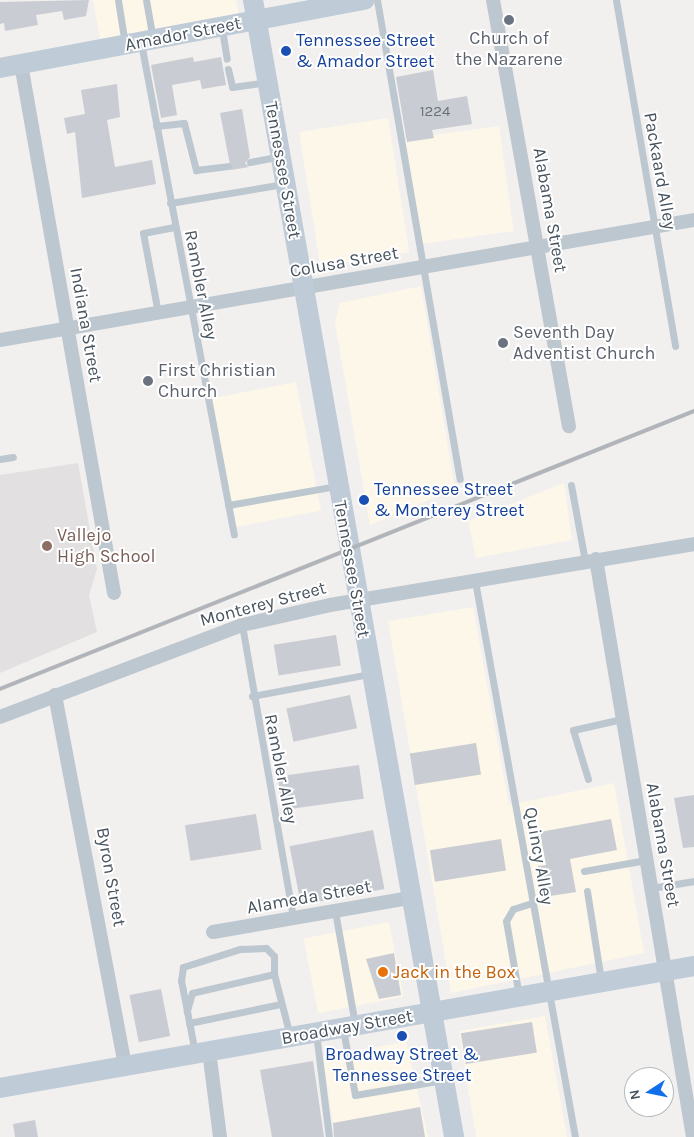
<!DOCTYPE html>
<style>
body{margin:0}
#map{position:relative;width:694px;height:1137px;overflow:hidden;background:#f2efef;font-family:Karla,sans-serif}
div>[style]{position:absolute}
.commercial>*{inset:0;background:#fdf7e9;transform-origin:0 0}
.education>*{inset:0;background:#e3e0e1}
.building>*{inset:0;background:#c9ccd2;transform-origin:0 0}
.lane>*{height:7px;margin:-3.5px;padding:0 3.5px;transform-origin:3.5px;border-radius:3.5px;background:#bdc7cf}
.street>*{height:14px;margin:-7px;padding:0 7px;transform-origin:7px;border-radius:7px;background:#bdc7cf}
.secondary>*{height:20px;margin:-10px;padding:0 10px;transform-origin:10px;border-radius:10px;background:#bfcbd7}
.rail>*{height:4px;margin:-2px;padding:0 2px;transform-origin:2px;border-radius:2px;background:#b1b5ba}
.dots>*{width:14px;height:14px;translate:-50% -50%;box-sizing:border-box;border:2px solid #fff;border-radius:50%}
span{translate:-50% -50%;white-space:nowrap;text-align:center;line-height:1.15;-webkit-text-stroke:4px #fff;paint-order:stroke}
.number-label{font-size:15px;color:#68717b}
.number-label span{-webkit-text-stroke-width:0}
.street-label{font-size:18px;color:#47535e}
.worship-label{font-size:18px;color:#5b616d}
.left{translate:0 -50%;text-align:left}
.transit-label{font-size:18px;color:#164399}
.education-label{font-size:18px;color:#785e54}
.food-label{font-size:18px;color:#c56008}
.north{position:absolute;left:624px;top:1067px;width:50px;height:50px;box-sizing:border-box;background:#fff;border:1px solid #b5babf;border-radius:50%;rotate:259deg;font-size:14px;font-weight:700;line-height:20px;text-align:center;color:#47535e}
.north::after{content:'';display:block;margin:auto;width:18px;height:22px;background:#116feb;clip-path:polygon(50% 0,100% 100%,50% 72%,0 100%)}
</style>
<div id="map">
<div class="commercial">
<i style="clip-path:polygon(93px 0,236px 0,239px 14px,100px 39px)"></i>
<i style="left:388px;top:118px;width:136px;height:90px;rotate:81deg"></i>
<i style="left:499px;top:126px;width:106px;height:96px;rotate:82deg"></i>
<i style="clip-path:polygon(421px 286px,455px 489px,370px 525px,335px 323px,340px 303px)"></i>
<i style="left:296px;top:382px;width:131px;height:89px;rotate:79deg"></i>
<i style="clip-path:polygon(564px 483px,572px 540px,476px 558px,468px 521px)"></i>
<i style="clip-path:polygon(473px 607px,509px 805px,614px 783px,644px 953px,451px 993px,388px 621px)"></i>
<i style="left:389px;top:922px;width:76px;height:87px;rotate:79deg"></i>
<i style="clip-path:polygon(545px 1016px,567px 1137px,476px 1137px,459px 1031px)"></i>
<i style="clip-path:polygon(406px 1042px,428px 1137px,335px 1137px,323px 1056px)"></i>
</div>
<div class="education">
<i style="clip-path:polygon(78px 463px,97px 569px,89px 595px,97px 632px,0 673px,0 475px)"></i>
</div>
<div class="building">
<i style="clip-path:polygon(89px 0,86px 16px,64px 20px,62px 11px,36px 15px,38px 25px,5px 31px,4px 23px,0 24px,0 2px)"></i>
<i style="clip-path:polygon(193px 57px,194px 62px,221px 57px,226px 85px,202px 89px,200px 80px,172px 85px,177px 115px,161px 118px,151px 65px)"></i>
<i style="clip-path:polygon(433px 70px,438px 101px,467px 96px,472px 124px,432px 130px,434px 138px,407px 142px,396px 77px)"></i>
<i style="clip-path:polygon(117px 84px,120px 117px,107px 120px,115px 167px,152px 160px,156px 184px,82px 198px,75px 132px,67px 134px,64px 118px,85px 114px,81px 90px)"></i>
<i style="clip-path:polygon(242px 109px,250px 157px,245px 163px,249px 167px,231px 170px,220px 113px)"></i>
<i style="left:336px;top:635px;width:31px;height:63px;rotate:81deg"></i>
<i style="left:350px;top:695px;width:34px;height:65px;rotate:78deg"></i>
<i style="left:476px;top:743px;width:32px;height:67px;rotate:81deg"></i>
<i style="left:359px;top:765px;width:34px;height:82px;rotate:82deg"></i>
<i style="clip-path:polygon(694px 795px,694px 847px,683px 848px,674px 798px)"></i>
<i style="left:256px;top:814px;width:36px;height:72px;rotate:81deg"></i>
<i style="clip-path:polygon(611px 819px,617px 850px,570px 859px,576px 892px,544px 897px,538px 866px,546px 865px,540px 832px)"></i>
<i style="left:373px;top:830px;width:60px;height:85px;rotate:79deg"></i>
<i style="left:501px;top:839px;width:32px;height:72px;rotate:81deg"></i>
<i style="clip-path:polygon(394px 953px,401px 995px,379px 999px,366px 959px)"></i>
<i style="left:161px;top:989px;width:48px;height:32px;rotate:79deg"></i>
<i style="left:532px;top:1022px;width:31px;height:72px;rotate:81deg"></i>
<i style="clip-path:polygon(313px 1061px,324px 1137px,272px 1137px,260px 1070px)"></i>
<i style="clip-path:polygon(420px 1107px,425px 1137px,334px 1137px,333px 1123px)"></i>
<i style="clip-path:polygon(35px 1120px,38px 1137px,15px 1137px,13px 1124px)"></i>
</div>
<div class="lane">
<i style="left:118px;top:0;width:45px;rotate:81deg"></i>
<i style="left:146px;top:0;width:40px;rotate:80deg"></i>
<i style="left:377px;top:0;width:486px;rotate:80.2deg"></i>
<i style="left:616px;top:0;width:351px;rotate:80.3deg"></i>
<i style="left:222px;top:29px;width:30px;rotate:81deg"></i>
<i style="left:141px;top:43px;width:500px;rotate:79.3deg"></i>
<i style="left:228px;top:69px;width:18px;rotate:77deg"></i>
<i style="left:232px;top:87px;width:34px;rotate:-8deg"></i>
<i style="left:156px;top:126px;width:28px;rotate:-6deg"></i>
<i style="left:184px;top:123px;width:49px;rotate:75.7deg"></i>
<i style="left:196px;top:170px;width:32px;rotate:-7deg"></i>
<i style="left:250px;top:162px;width:31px;rotate:-11deg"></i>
<i style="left:170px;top:203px;width:115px;rotate:-9.5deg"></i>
<i style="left:158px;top:313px;width:81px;rotate:-100.6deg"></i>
<i style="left:143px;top:233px;width:33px;rotate:-11deg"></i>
<i style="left:0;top:459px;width:13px;rotate:-9deg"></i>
<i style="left:571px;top:485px;width:77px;rotate:79.6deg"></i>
<i style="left:228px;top:505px;width:111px;rotate:-9.9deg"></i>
<i style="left:475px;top:581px;width:565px;rotate:79.8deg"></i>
<i style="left:242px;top:625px;width:297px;rotate:80.1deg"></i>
<i style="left:252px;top:696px;width:120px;rotate:-10.6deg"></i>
<i style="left:588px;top:779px;width:51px;rotate:-107deg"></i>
<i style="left:573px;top:730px;width:50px;rotate:-12.7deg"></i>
<i style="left:584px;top:871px;width:63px;rotate:-10.1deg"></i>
<i style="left:651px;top:888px;width:44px;rotate:-9.2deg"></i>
<i style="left:587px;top:891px;width:90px;rotate:81.1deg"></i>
<i style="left:335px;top:911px;width:116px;rotate:80deg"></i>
<i style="left:274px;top:974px;width:64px;rotate:75.5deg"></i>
<i style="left:519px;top:996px;width:76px;rotate:-99.8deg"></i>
<i style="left:506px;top:921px;width:14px;rotate:-60deg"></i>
<i style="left:513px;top:909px;width:20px;rotate:-18deg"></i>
<i style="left:187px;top:1011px;width:31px;rotate:-101deg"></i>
<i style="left:181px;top:981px;width:14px;rotate:-82deg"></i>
<i style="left:183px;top:967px;width:60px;rotate:-17.5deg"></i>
<i style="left:240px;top:949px;width:26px;rotate:-2deg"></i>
<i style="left:266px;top:948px;width:11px;rotate:45deg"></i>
<i style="left:274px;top:956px;width:18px;rotate:90deg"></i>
<i style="left:274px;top:974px;width:84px;rotate:167deg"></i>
<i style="left:192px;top:993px;width:19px;rotate:106deg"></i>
<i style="left:187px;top:1011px;width:43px;rotate:79.2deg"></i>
<i style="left:189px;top:1023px;width:94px;rotate:-11.7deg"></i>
<i style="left:343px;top:1029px;width:67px;rotate:79.7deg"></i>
<i style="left:355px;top:1095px;width:89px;rotate:-9.7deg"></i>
<i style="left:316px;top:1033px;width:105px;rotate:82.9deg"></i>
</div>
<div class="street">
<i style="left:493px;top:0;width:433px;rotate:79.9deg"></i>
<i style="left:21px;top:64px;width:537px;rotate:80.03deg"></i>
<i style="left:0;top:340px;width:704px;rotate:-9.81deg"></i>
<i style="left:596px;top:559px;width:586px;rotate:80.47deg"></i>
<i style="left:55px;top:695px;width:378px;rotate:79.3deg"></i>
<i style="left:0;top:717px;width:259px;rotate:-20.8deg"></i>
<i style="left:242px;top:625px;width:90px;rotate:-12.8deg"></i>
<i style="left:330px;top:605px;width:369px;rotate:-9.5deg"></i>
<i style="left:213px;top:932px;width:200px;rotate:-9.8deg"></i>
<i style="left:209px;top:1051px;width:87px;rotate:82.7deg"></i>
</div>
<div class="secondary">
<i style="left:253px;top:0;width:1155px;rotate:79.97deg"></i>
<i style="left:0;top:68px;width:371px;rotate:-10.6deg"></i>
<i style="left:0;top:1088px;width:705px;rotate:-9.97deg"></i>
</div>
<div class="rail">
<i style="left:0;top:689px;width:748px;rotate:-21.83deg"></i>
</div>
<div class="dots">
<i style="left:509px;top:20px;background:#6b7280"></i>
<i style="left:286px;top:51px;background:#1a4fb4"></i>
<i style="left:503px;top:343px;background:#6b7280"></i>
<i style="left:148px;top:381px;background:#6b7280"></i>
<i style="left:364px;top:500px;background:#1a4fb4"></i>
<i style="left:47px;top:546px;background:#8d6e63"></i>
<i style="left:383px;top:972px;background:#e8710a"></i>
<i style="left:402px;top:1036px;background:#1a4fb4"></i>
</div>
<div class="number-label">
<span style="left:435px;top:112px">1224</span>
</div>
<div class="street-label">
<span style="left:183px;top:34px;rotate:-11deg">Amador Street</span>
<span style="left:283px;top:170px;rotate:80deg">Tennessee Street</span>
<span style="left:660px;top:171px;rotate:80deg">Packaard Alley</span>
<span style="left:550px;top:210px;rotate:80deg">Alabama Street</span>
<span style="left:344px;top:262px;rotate:-10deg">Colusa Street</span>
<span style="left:201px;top:285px;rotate:79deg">Rambler Alley</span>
<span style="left:86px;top:325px;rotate:80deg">Indiana Street</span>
<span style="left:352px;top:569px;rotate:80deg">Tennessee Street</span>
<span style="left:263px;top:604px;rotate:-15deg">Monterey Street</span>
<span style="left:281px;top:769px;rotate:79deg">Rambler Alley</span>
<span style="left:663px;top:845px;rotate:80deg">Alabama Street</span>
<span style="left:539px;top:856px;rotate:80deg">Quincy Alley</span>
<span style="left:111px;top:877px;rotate:80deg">Byron Street</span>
<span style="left:309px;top:897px;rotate:-10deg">Alameda Street</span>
<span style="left:347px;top:1027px;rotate:-10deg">Broadway Street</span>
</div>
<div class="worship-label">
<span style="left:509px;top:49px">Church of<br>the Nazarene</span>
<span class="left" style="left:513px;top:343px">Seventh Day<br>Adventist Church</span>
<span class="left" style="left:158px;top:381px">First Christian<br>Church</span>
</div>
<div class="transit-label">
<span class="left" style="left:296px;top:51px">Tennessee Street<br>&amp; Amador Street</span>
<span class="left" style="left:374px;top:500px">Tennessee Street<br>&amp; Monterey Street</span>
<span style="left:402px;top:1065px">Broadway Street &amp;<br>Tennessee Street</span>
</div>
<div class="education-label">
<span class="left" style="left:57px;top:546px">Vallejo<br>High School</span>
</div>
<div class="food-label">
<span class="left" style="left:393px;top:972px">Jack in the Box</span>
</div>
<div class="north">N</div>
</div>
